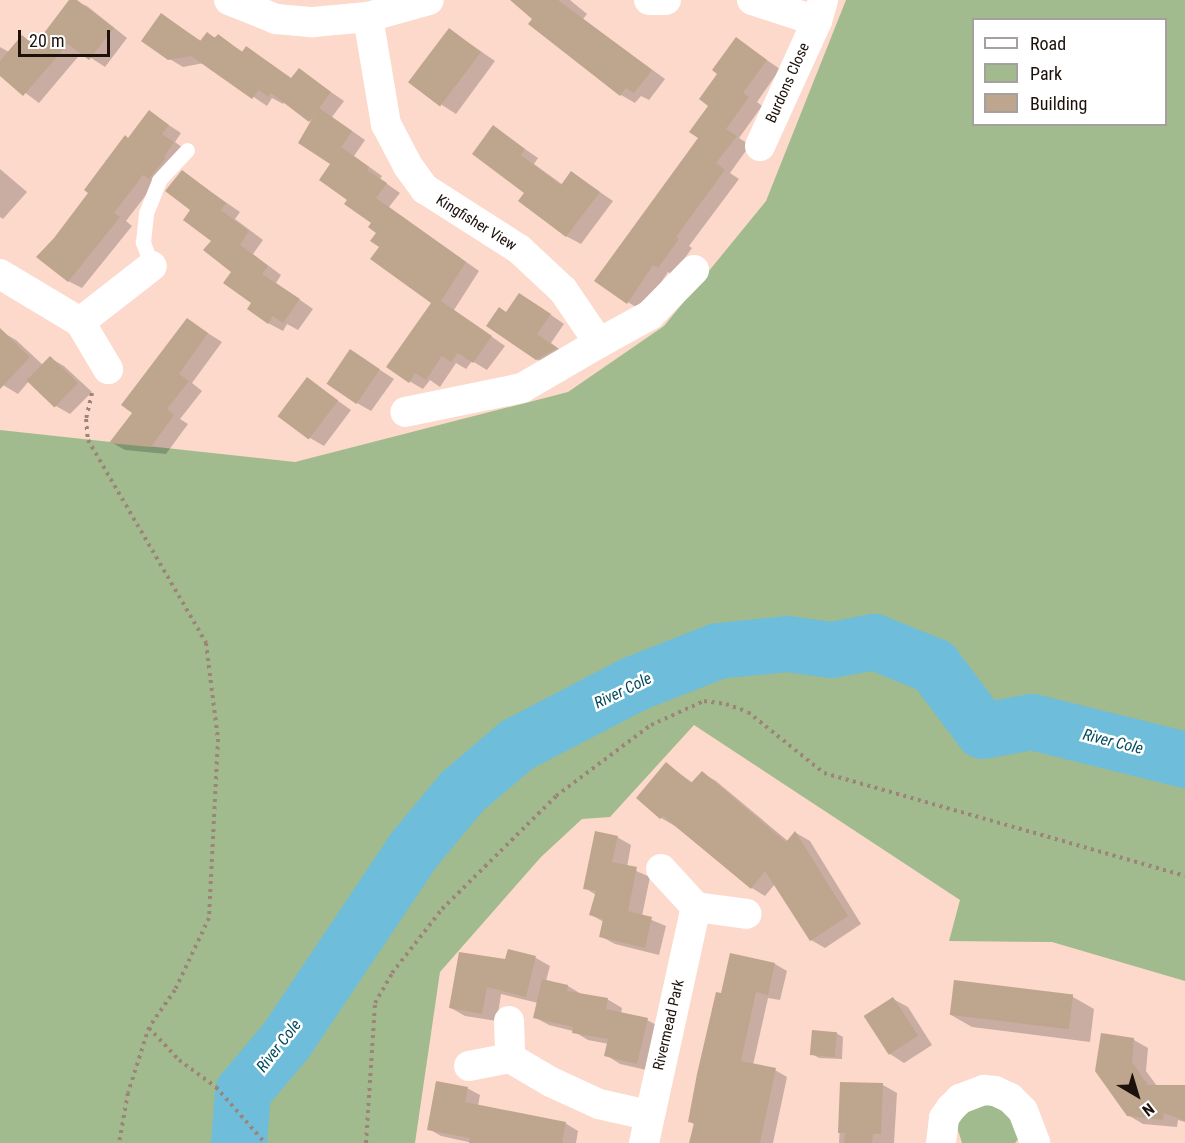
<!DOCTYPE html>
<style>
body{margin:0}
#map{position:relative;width:1185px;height:1143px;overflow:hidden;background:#fcd9cb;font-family:"Roboto Condensed",sans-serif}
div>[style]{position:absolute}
.green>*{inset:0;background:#a1bb8e}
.shadow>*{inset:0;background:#0003}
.river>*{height:56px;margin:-28px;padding:0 28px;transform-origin:28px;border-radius:28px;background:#6ebddb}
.building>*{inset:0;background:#bea68e;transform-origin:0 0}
.path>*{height:4px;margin-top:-2px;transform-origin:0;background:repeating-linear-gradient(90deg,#9d8479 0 3px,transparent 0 7.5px)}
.lane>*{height:15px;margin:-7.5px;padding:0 7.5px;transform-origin:7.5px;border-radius:7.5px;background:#fff}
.street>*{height:30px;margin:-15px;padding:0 15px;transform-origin:15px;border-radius:15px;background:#fff}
span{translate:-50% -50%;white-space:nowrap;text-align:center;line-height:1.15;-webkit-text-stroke:5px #fff;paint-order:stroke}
.street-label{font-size:15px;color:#1d110c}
.water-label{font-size:16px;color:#034b5f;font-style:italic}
.legend{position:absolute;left:972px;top:18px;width:195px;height:108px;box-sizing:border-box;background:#fff;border:2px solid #a5a09e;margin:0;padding:8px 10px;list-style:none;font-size:18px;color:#1d110c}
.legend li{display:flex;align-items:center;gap:12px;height:30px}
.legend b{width:30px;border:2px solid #a5a09e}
.north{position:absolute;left:1107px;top:1065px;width:60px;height:60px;-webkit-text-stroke:4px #fff;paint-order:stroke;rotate:142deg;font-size:16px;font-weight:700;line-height:24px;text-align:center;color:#1d110c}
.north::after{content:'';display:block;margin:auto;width:21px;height:27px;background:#1d110c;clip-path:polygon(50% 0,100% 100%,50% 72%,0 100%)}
.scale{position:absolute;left:18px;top:30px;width:92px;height:27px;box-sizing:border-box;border:3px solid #1d110c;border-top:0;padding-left:8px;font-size:18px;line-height:21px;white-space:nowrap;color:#1d110c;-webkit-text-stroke:4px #fff;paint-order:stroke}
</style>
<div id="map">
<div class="green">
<i style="clip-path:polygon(evenodd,846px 0,1185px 0,1185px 981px,1052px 942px,949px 941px,960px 900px,694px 725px,610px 817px,582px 819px,541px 857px,440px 972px,415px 1143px,0 1143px,0 430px,295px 462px,568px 392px,664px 326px,766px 201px,846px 0,974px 20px,1166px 20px,1166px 124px,974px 124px,974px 20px)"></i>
<i style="clip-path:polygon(987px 1104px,1002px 1107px,1016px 1123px,1020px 1137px,1015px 1143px,962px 1143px,956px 1124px,970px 1107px)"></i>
</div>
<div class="shadow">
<i style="clip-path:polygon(71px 0,87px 6px,127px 38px,105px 67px,82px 52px,39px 103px,0 74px,0 47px,9px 52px,23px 37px,33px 43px,42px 39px)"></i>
<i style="clip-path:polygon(518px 0,570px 0,587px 14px,583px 19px,665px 79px,649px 100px,641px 96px,635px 103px,621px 95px,534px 18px)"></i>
<i style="clip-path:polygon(162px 15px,201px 41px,218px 36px,243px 52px,246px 48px,292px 79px,299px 70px,344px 101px,332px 117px,365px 140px,354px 156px,382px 176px,380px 179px,400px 193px,389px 207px,479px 271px,454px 310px,505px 346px,487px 370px,472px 361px,466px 369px,456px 363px,440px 387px,430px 380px,423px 389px,409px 381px,433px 303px,381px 247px,373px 223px,349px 199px,312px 122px,284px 102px,283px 104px,272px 98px,267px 106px,204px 63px,183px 67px,168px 58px)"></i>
<i style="clip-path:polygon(450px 30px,495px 61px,456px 114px,442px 105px)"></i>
<i style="clip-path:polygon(736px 39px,780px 69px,757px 102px,762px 106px,739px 138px,750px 145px,730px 173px,739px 179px,689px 246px,692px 248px,673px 275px,668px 272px,642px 311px,628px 302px,700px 138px,719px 74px)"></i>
<i style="clip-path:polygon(149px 112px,181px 133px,175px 142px,187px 151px,156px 182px,126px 221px,132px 226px,82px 288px,68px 281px,55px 239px)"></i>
<i style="clip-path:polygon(493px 127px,538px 158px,534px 164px,563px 185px,572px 173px,613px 201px,581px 244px,566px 236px,526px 193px)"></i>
<i style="clip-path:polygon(0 169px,27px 192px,3px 219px,0 217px)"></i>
<i style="clip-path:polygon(182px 172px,240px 212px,235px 219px,263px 240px,253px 254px,281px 275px,276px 283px,313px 309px,298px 330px,287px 324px,283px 331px,268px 323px,253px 303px,192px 210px)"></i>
<i style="clip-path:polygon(534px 303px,564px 324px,551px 343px,569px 356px,551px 367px,536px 359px,507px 313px)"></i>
<i style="clip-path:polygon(187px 320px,222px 342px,192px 383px,202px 391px,180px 419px,188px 424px,166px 454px,125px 450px,111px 442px,134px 413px)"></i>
<i style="clip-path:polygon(2px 332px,16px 340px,43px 365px,50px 358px,64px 366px,92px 392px,70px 414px,56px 406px,29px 381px,18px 394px,3px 385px,0 382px)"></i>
<i style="clip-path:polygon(351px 351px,394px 379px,371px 411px,357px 403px)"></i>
<i style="clip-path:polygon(307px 379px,351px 410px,324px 446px,310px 438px)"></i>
<i style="clip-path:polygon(666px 764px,693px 783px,702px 773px,716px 781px,789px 842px,796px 833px,810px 841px,861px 924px,825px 948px,811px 940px,775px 884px,765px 896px,752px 888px,675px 826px,661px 818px)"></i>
<i style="clip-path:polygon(617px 837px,631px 845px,627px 867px,650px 877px,642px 916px,666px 926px,659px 955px,615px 944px,600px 936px,604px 922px,591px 915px,596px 895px,585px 888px)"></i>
<i style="clip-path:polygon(536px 958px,550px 966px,546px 981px,568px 986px,583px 995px,607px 999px,622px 1008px,621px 1014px,647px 1020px,662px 1028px,651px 1071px,620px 1064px,606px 1055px,609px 1044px,588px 1040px,573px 1031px,549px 1025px,534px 1017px,538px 1003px,501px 994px,497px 1021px,465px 1016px,451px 1008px,507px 961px)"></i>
<i style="clip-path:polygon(775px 964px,787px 971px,780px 1000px,768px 998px,753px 1065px,775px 1070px,787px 1077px,773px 1143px,691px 1143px,695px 1125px,689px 1121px,722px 994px)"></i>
<i style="clip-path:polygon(955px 982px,1073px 997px,1094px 1009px,1090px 1042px,972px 1027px,951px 1015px)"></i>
<i style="clip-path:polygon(893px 999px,908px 1007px,932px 1045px,904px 1063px,890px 1054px)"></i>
<i style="clip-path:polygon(836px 1033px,843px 1037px,842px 1059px,819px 1058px,812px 1054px)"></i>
<i style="clip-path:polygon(1102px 1035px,1134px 1040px,1148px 1048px,1146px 1071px,1157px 1086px,1185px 1087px,1185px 1122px,1178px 1120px,1177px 1127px,1143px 1124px,1128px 1115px)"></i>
<i style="clip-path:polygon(842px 1084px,883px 1085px,897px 1093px,894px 1143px,839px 1143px)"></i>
<i style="clip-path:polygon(467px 1088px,480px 1095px,478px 1106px,565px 1123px,578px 1131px,576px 1143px,473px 1143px,441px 1136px,429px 1129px)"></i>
</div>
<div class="river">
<i style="left:239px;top:1143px;width:51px;rotate:-85.5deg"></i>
<i style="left:243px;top:1092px;width:67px;rotate:-49.9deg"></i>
<i style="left:286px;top:1041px;width:229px;rotate:-56.2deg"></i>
<i style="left:413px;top:851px;width:77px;rotate:-50.3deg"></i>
<i style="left:462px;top:792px;width:72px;rotate:-40.5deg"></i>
<i style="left:517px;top:745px;width:132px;rotate:-27.5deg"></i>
<i style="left:634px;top:684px;width:90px;rotate:-21.4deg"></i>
<i style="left:718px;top:651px;width:69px;rotate:-5.8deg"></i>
<i style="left:787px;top:644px;width:45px;rotate:7.6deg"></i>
<i style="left:832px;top:650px;width:43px;rotate:-10.8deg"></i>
<i style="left:874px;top:642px;width:65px;rotate:21.8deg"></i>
<i style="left:934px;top:666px;width:81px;rotate:53deg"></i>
<i style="left:983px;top:731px;width:50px;rotate:-10.4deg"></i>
<i style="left:1032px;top:722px;width:158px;rotate:13.9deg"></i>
</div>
<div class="building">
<i style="clip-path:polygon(69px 0,77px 0,114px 28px,89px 60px,68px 44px,23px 96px,0 76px,0 61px,22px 35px,31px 43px,38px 35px,41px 37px)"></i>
<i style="clip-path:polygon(510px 0,558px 0,652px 70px,634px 93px,626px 88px,620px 96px,528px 24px,532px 19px)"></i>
<i style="clip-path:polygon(161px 13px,200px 41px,207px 32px,215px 38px,218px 34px,242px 52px,246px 46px,291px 78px,299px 68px,331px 92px,319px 108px,352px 131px,337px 154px,341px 147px,369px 167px,367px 170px,387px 183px,376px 198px,466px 262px,441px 301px,492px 336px,473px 363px,458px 353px,451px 362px,442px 356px,426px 380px,415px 373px,409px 383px,386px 367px,431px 303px,370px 259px,379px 247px,370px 241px,376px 233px,368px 227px,371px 223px,344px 204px,347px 200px,319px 180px,330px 164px,298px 143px,316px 112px,309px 122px,271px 93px,268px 97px,259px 90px,252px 99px,191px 56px,168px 60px,141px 41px)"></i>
<i style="left:449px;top:28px;width:40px;height:68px;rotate:37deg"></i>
<i style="clip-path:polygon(736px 37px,767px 60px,743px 93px,749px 97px,726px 129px,737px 136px,716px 163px,725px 170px,676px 237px,679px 239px,658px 268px,653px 265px,627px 304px,594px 281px,698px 138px,689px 132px,708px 106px,699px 99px,717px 74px,712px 70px)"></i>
<i style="clip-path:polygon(149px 110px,169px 125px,162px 134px,174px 142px,164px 157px,166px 158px,149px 179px,143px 175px,114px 213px,120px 217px,68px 282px,36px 257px,54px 238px,88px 193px,84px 190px,125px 135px,128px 138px)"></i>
<i style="clip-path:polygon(493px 125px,525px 149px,521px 155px,561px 185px,571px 171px,600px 192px,566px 237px,518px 201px,524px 193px,472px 154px)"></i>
<i style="clip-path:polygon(182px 170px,226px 203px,221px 210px,249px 231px,240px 245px,268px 266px,262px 274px,300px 299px,283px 323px,273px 316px,268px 324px,247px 309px,251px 303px,223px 283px,231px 272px,203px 250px,211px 241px,183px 220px,190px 210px,165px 191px)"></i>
<i style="clip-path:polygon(519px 293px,551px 314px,537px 334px,557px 348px,536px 360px,486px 326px,499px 307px,506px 312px)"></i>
<i style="clip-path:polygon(187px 318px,208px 333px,179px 374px,189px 381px,167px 409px,174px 415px,151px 447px,109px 443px,132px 413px,121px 405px)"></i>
<i style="clip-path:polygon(0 328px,30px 357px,0 389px)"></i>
<i style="left:350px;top:349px;width:36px;height:42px;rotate:34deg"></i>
<i style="left:50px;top:356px;width:39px;height:34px;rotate:44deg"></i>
<i style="left:307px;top:377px;width:39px;height:49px;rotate:37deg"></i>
<i style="clip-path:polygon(666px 762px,691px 783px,702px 771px,786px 842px,795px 831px,848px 916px,810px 941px,765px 871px,751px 889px,663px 816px,660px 819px,636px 798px)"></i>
<i style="clip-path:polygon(595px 831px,618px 836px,612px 862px,637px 867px,628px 911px,652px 917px,645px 948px,599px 937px,603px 919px,589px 915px,596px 891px,583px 889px)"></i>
<i style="clip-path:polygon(508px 949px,536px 956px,526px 997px,487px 987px,482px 1014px,449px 1008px,459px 952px,505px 959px)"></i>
<i style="clip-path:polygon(730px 953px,775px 963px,768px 995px,756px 992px,741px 1061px,776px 1068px,760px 1143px,689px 1143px,694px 1123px,688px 1122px,697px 1074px,716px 992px,721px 993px)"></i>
<i style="clip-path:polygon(542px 979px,568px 985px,567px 991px,608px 998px,606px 1009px,648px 1018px,637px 1064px,604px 1056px,608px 1039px,572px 1033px,573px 1027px,533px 1018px)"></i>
<i style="left:954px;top:980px;width:120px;height:35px;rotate:7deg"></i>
<i style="left:893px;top:997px;width:46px;height:35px;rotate:57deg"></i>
<i style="left:812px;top:1030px;width:25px;height:25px;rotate:5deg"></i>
<i style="clip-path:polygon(1101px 1033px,1134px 1038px,1132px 1062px,1148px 1085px,1185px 1085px,1185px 1121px,1164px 1113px,1163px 1120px,1127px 1116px,1095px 1071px)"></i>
<i style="clip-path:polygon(436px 1081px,468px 1087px,465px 1102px,566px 1122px,562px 1143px,469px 1143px,470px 1138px,427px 1130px)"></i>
<i style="clip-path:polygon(840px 1082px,883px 1083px,881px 1134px,873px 1134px,872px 1143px,844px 1143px,845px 1133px,838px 1133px)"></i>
</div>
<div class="path">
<i style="left:92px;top:393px;width:27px;rotate:103deg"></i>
<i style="left:86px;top:419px;width:21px;rotate:85deg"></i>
<i style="left:88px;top:440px;width:235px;rotate:59.8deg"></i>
<i style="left:206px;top:643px;width:97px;rotate:82.9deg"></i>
<i style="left:218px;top:739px;width:179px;rotate:92.9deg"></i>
<i style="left:209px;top:918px;width:80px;rotate:115.3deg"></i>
<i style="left:175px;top:990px;width:45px;rotate:125.1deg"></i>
<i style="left:149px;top:1027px;width:69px;rotate:107.7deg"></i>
<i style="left:128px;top:1093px;width:51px;rotate:100.2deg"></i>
<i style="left:149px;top:1028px;width:44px;rotate:46.8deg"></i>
<i style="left:179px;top:1060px;width:46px;rotate:36.1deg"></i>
<i style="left:216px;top:1087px;width:74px;rotate:48.8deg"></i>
<i style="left:366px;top:1143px;width:140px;rotate:-86.3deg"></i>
<i style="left:375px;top:1003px;width:34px;rotate:-60deg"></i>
<i style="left:392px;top:973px;width:81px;rotate:-52deg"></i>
<i style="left:442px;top:909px;width:161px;rotate:-44.7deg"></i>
<i style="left:556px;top:796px;width:119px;rotate:-36.8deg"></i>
<i style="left:651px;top:725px;width:58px;rotate:-24.4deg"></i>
<i style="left:704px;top:701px;width:22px;rotate:8deg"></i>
<i style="left:726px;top:704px;width:23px;rotate:20deg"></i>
<i style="left:748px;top:712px;width:97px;rotate:38.8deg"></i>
<i style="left:824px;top:773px;width:375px;rotate:15.9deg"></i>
</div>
<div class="lane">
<i style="left:152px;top:266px;width:26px;rotate:-111deg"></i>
<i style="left:143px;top:242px;width:29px;rotate:-84deg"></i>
<i style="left:146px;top:213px;width:35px;rotate:-68deg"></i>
<i style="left:159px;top:180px;width:41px;rotate:-47deg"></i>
</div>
<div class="street">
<i style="left:229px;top:0;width:51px;rotate:22deg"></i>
<i style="left:276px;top:19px;width:37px;rotate:5deg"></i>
<i style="left:313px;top:22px;width:55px;rotate:-5.2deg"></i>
<i style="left:368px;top:17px;width:63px;rotate:-15.6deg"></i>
<i style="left:649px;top:0;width:17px"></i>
<i style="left:752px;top:0;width:68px;rotate:17.9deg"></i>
<i style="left:368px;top:17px;width:109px;rotate:80.5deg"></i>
<i style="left:386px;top:124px;width:47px;rotate:62.4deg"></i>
<i style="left:408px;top:166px;width:29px;rotate:54deg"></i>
<i style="left:425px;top:189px;width:112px;rotate:32.6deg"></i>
<i style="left:519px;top:249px;width:60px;rotate:43deg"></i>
<i style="left:563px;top:290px;width:64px;rotate:55.8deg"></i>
<i style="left:599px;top:343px;width:89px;rotate:149.7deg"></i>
<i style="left:522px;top:388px;width:119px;rotate:168.4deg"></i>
<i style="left:760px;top:146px;width:137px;rotate:-65.5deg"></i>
<i style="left:817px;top:21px;width:22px;rotate:-74deg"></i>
<i style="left:0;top:274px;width:93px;rotate:31deg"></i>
<i style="left:80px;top:322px;width:55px;rotate:59.2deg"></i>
<i style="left:80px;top:322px;width:91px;rotate:-37.9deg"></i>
<i style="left:599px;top:343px;width:58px;rotate:-28.8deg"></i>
<i style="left:650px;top:315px;width:63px;rotate:-45.6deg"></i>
<i style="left:661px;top:869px;width:52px;rotate:47.4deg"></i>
<i style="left:509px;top:1021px;width:37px;rotate:88deg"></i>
<i style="left:510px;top:1058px;width:48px;rotate:30.3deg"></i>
<i style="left:551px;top:1082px;width:53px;rotate:24.6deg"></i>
<i style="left:599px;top:1104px;width:50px;rotate:12.7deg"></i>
<i style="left:469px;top:1066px;width:42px;rotate:-11deg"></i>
<i style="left:644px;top:1143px;width:242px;rotate:-77.6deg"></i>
<i style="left:696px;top:907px;width:51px;rotate:7.8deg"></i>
<i style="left:941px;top:1143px;width:25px;rotate:-83deg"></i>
<i style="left:944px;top:1118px;width:12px;rotate:-55deg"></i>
<i style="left:951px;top:1108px;width:13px;rotate:-45deg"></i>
<i style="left:960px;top:1099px;width:26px;rotate:-21deg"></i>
<i style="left:984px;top:1090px;width:11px;rotate:5deg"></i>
<i style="left:995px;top:1091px;width:17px;rotate:25deg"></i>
<i style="left:1010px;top:1098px;width:18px;rotate:45deg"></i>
<i style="left:1023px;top:1111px;width:34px;rotate:69deg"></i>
</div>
<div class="street-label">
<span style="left:788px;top:83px;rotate:-66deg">Burdons Close</span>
<span style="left:476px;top:223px;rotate:32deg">Kingfisher View</span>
<span style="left:669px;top:1025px;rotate:-77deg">Rivermead Park</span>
</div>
<div class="water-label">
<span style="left:623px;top:691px;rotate:-26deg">River Cole</span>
<span style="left:1113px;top:742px;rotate:14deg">River Cole</span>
<span style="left:279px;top:1046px;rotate:-52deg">River Cole</span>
</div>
<ul class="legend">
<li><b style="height:8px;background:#fff"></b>Road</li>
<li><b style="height:16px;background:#a1bb8e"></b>Park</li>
<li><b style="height:16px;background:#bea68e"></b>Building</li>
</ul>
<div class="north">N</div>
<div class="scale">20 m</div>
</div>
